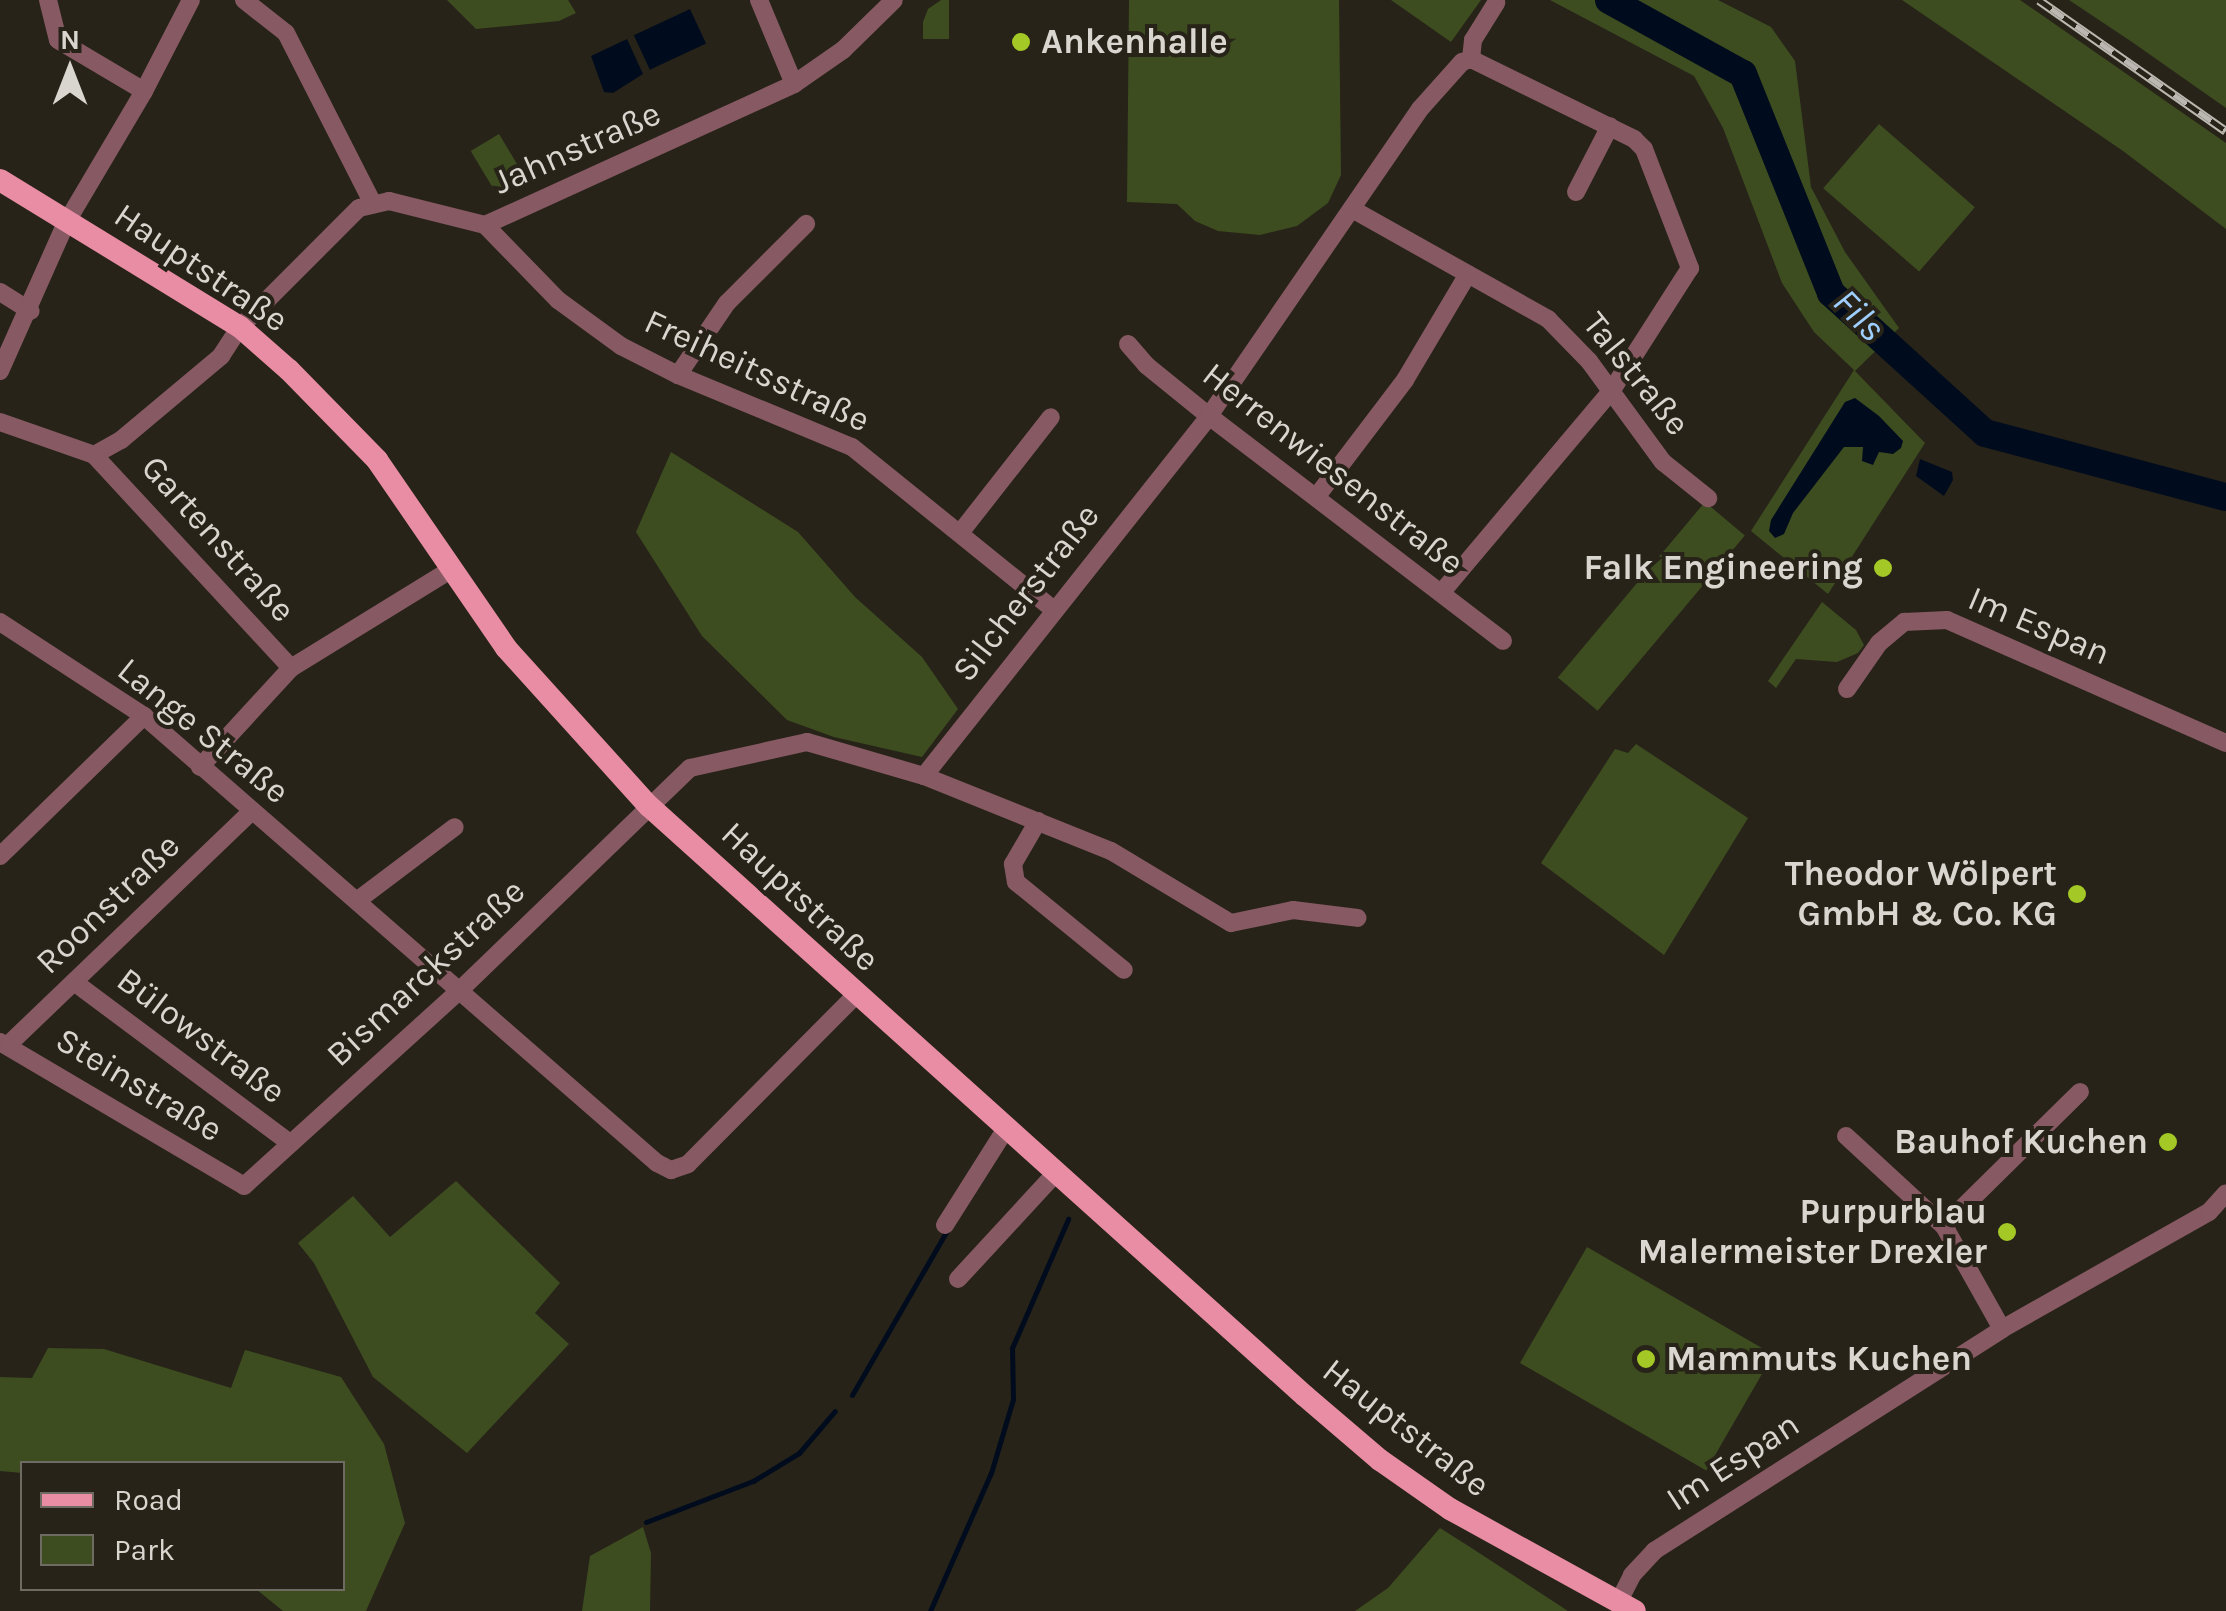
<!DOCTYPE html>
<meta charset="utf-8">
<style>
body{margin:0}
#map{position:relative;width:2226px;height:1611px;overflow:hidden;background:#272318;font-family:Karla,sans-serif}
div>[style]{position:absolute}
.green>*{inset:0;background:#3d4d20;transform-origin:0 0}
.water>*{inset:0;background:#000c1d;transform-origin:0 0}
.stream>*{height:5px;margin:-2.5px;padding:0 2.5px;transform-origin:2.5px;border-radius:2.5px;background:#000c1d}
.river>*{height:28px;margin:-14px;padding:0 14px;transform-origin:14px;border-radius:14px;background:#000c1d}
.minor>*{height:18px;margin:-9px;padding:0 9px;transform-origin:9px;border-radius:9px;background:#865963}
.major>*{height:22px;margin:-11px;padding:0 11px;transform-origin:11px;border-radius:11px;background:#e98da4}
.rail>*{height:9px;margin-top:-4.5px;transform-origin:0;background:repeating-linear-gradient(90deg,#272318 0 15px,#bbb8b1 0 30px);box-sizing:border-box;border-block:2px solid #bbb8b1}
.dots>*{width:28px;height:28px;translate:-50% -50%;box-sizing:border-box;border:5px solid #272318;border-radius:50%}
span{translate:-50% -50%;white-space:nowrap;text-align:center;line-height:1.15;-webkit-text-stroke:8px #272318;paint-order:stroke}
.poi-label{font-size:35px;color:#d9d6d0;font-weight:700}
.left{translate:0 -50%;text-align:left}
.right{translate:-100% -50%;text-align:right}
.street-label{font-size:35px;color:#d9d6d0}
.water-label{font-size:38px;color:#9fcffe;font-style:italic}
.legend{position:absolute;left:20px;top:1461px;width:325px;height:130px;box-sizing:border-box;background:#272318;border:2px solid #6e6b62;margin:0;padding:12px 18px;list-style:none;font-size:30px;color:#d9d6d0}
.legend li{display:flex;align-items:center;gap:20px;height:50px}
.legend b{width:50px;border:2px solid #6e6b62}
.north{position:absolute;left:20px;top:20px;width:100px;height:100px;-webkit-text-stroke:8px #272318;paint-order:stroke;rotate:0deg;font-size:28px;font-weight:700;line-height:40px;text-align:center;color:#d9d6d0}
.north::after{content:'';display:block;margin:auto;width:35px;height:45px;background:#d9d6d0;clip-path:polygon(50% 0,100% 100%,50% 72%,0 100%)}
</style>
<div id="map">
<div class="green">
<i style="clip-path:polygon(447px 0,568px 0,576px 13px,559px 21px,476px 29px)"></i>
<i style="clip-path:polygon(941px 0,949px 0,949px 39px,923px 39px,923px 22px,928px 9px)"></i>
<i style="clip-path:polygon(1129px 0,1339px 0,1341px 175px,1328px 203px,1297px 226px,1260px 235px,1218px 231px,1195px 221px,1177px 204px,1127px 202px)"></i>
<i style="clip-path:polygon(1391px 0,1481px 0,1451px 42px)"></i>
<i style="clip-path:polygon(1550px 0,1718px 0,1771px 27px,1795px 61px,1811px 187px,1845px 252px,1899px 328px,1855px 371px,1925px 443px,1828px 594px,1751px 531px,1854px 370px,1814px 332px,1782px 283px,1723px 128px,1694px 76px)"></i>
<i style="clip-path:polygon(1902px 0,2020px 0,2226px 143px,2226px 229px,2123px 151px)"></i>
<i style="clip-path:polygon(2069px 0,2226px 0,2226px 108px,2132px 42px)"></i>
<i style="left:1879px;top:124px;width:127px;height:85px;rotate:41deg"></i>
<i style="left:499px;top:134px;width:51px;height:33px;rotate:59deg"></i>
<i style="clip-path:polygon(671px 452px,798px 532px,855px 597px,922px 657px,958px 709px,922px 757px,834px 737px,787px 720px,702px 636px,636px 532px)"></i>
<i style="left:1705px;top:502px;width:52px;height:229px;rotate:40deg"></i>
<i style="clip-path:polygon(1822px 602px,1856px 630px,1864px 645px,1858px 653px,1837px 662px,1796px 659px,1776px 688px,1768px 681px)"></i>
<i style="clip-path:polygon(1636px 744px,1748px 818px,1664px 955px,1541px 863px,1615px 749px,1628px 753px)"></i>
<i style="clip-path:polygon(456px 1181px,560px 1283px,535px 1313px,569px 1344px,467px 1453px,373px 1377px,314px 1263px,298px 1243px,353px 1196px,390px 1237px)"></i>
<i style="left:1587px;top:1247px;width:215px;height:134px;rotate:30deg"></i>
<i style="clip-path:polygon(48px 1348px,104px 1349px,231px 1388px,245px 1350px,341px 1377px,384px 1444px,405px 1523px,366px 1611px,283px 1611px,256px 1589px,342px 1588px,342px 1464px,22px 1464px,22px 1473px,0 1471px,0 1377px,32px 1378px)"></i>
<i style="clip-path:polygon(643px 1527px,651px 1553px,650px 1611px,582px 1611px,590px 1556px)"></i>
<i style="clip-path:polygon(1440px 1528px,1470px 1547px,1568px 1611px,1355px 1611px,1388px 1588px)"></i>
</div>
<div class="water">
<i style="left:690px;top:9px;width:38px;height:62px;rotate:65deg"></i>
<i style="clip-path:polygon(627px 39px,643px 74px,613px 93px,604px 92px,591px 56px)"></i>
<i style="clip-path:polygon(1855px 398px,1879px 416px,1903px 441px,1901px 448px,1893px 454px,1879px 452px,1873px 465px,1862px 461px,1863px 447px,1844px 447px,1793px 513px,1784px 534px,1775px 538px,1769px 531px,1771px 520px,1845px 402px)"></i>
<i style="clip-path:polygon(1920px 459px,1952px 472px,1953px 480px,1944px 496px,1916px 476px)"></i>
</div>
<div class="stream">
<i style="left:852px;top:1395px;width:192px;rotate:-60deg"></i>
<i style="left:646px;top:1522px;width:115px;rotate:-21deg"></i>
<i style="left:753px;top:1481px;width:54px;rotate:-31.3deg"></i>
<i style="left:799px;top:1453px;width:55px;rotate:-49.4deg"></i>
<i style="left:930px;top:1611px;width:151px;rotate:-66.2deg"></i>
<i style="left:991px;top:1473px;width:77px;rotate:-73.4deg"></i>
<i style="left:1013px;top:1399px;width:51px;rotate:-91.1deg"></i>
<i style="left:1012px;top:1348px;width:141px;rotate:-66.5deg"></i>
</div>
<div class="river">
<i style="left:1609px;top:0;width:153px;rotate:28.9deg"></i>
<i style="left:1743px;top:74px;width:236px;rotate:68.1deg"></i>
<i style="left:1831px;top:293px;width:208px;rotate:42.3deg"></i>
<i style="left:1985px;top:433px;width:249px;rotate:14.9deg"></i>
</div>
<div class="minor">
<i style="left:48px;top:0;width:41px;rotate:76deg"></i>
<i style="left:58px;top:40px;width:100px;rotate:30.7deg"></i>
<i style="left:244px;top:0;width:53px;rotate:38.2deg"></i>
<i style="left:286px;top:33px;width:190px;rotate:63deg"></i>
<i style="left:759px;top:0;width:91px;rotate:67.4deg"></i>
<i style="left:1471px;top:59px;width:19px;rotate:-84deg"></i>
<i style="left:1473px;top:40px;width:44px;rotate:-58.1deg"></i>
<i style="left:1576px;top:192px;width:74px;rotate:-62.7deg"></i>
<i style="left:1352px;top:209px;width:225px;rotate:29.3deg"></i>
<i style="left:1548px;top:319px;width:59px;rotate:45.7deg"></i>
<i style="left:1589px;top:361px;width:125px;rotate:53.8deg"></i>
<i style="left:1663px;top:462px;width:58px;rotate:38.7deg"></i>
<i style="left:485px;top:225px;width:105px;rotate:45.8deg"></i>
<i style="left:558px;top:300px;width:78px;rotate:36.1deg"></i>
<i style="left:621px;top:346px;width:64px;rotate:27deg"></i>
<i style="left:678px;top:375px;width:188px;rotate:22.5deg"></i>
<i style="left:852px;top:447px;width:260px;rotate:38.9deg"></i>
<i style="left:0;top:292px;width:36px;rotate:32deg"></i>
<i style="left:1128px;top:344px;width:28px;rotate:49deg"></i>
<i style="left:1146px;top:365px;width:81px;rotate:39deg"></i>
<i style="left:1209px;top:416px;width:370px;rotate:37.4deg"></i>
<i style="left:0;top:371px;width:162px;rotate:-66deg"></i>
<i style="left:66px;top:223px;width:153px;rotate:-59.4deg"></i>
<i style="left:144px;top:91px;width:102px;rotate:-62.7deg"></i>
<i style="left:678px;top:375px;width:87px;rotate:-55.8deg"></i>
<i style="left:727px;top:303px;width:112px;rotate:-45deg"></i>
<i style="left:0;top:422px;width:100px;rotate:19.3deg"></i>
<i style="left:94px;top:455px;width:31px;rotate:-29deg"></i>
<i style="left:121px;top:440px;width:131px;rotate:-40deg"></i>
<i style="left:221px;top:356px;width:35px;rotate:-57deg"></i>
<i style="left:240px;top:327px;width:168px;rotate:-45deg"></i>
<i style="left:359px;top:208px;width:31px;rotate:-13deg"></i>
<i style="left:389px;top:201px;width:99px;rotate:14deg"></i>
<i style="left:485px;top:225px;width:340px;rotate:-24.5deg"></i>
<i style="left:794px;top:84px;width:60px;rotate:-34.8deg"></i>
<i style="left:843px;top:50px;width:71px;rotate:-44.4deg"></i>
<i style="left:94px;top:455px;width:290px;rotate:47.2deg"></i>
<i style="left:1317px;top:496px;width:146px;rotate:-52.8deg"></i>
<i style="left:1405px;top:380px;width:123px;rotate:-59.3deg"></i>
<i style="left:960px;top:533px;width:147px;rotate:-51.9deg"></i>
<i style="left:0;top:622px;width:172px;rotate:33.1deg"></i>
<i style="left:144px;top:716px;width:680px;rotate:41.07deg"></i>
<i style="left:657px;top:1163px;width:16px;rotate:27deg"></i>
<i style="left:671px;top:1170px;width:18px;rotate:-19deg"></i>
<i style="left:688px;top:1164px;width:237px;rotate:-45.2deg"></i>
<i style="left:1847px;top:689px;width:56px;rotate:-55.2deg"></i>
<i style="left:1879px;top:643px;width:33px;rotate:-40deg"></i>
<i style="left:1904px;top:622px;width:43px;rotate:-2.7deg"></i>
<i style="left:1947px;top:620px;width:305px;rotate:23.8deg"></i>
<i style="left:200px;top:767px;width:134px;rotate:-47.4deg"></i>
<i style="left:291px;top:668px;width:187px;rotate:-31.6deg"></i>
<i style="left:924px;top:776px;width:201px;rotate:21.9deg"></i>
<i style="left:1111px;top:851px;width:140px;rotate:31deg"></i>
<i style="left:1231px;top:923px;width:63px;rotate:-11.8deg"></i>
<i style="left:1293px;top:910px;width:65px;rotate:7deg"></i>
<i style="left:1038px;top:821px;width:50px;rotate:120.2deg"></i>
<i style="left:1013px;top:864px;width:18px;rotate:81deg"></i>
<i style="left:1016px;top:882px;width:139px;rotate:39.2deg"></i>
<i style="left:0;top:856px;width:201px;rotate:-44.2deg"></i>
<i style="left:358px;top:900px;width:121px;rotate:-37deg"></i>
<i style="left:74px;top:982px;width:268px;rotate:36.7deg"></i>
<i style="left:0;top:1042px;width:283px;rotate:30.5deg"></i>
<i style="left:244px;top:1186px;width:292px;rotate:-42.2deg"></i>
<i style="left:460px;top:990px;width:320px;rotate:-44deg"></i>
<i style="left:690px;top:768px;width:120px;rotate:-12.5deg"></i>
<i style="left:807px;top:742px;width:122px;rotate:16.2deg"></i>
<i style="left:924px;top:776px;width:459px;rotate:-51.6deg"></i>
<i style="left:1209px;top:416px;width:373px;rotate:-55.5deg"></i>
<i style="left:1420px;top:109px;width:63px;rotate:-48.2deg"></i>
<i style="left:1462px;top:62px;width:9px;rotate:-18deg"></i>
<i style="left:1471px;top:59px;width:182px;rotate:26.1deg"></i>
<i style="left:1634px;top:139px;width:14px;rotate:45deg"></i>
<i style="left:1644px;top:149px;width:128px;rotate:68.9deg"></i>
<i style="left:1690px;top:268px;width:145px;rotate:122.6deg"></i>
<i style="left:1612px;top:390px;width:265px;rotate:130.1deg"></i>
<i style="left:9px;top:1044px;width:337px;rotate:-43.8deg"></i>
<i style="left:1846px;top:1136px;width:133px;rotate:42.6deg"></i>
<i style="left:1944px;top:1226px;width:118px;rotate:60.6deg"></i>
<i style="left:945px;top:1225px;width:112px;rotate:-57.7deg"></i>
<i style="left:1944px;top:1226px;width:191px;rotate:-44.6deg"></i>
<i style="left:958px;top:1279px;width:142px;rotate:-47.3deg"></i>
<i style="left:1618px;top:1603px;width:31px;rotate:-63deg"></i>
<i style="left:1632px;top:1575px;width:33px;rotate:-47deg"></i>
<i style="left:1654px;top:1551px;width:413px;rotate:-32.5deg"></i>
<i style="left:2002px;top:1329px;width:238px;rotate:-29.5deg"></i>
<i style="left:2209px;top:1212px;width:25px;rotate:-48deg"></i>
</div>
<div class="major">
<i style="left:0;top:180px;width:281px;rotate:31.5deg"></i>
<i style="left:240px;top:327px;width:65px;rotate:41.3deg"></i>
<i style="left:289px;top:370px;width:126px;rotate:45.6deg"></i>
<i style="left:377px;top:460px;width:228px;rotate:55.5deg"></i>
<i style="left:506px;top:648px;width:213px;rotate:47.9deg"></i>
<i style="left:649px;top:806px;width:882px;rotate:41.97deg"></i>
<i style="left:1305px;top:1396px;width:99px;rotate:40.5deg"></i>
<i style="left:1380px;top:1460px;width:85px;rotate:35deg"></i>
<i style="left:1450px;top:1509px;width:211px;rotate:28.9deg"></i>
</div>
<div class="rail">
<i style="left:2039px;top:0;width:228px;rotate:35deg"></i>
</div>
<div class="dots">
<i style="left:1021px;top:42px;background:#a4c825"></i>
<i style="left:1883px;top:568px;background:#a4c825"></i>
<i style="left:2077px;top:894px;background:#a4c825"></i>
<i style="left:2168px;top:1142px;background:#a4c825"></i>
<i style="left:2007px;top:1232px;background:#a4c825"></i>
<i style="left:1646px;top:1359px;background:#a4c825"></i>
</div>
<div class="poi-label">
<span class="left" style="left:1041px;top:42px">Ankenhalle</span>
<span class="right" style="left:1863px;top:568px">Falk Engineering</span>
<span class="right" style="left:2057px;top:894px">Theodor Wölpert<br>GmbH &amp; Co. KG</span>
<span class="right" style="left:2148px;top:1142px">Bauhof Kuchen</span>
<span class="right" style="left:1987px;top:1232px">Purpurblau<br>Malermeister Drexler</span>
<span class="left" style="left:1666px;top:1359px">Mammuts Kuchen</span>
</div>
<div class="street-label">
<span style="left:577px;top:148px;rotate:-24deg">Jahnstraße</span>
<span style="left:201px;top:268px;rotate:34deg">Hauptstraße</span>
<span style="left:757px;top:371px;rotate:25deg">Freiheitsstraße</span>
<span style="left:1636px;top:374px;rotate:51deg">Talstraße</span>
<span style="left:1333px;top:469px;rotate:38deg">Herrenwiesenstraße</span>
<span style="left:218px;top:539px;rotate:48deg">Gartenstraße</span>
<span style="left:1026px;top:593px;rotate:-52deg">Silcherstraße</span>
<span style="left:2039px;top:626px;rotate:23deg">Im Espan</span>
<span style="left:203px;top:731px;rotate:39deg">Lange Straße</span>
<span style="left:800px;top:897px;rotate:43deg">Hauptstraße</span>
<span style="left:108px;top:904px;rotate:-44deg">Roonstraße</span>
<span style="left:426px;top:973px;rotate:-43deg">Bismarckstraße</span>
<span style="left:201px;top:1036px;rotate:37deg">Bülowstraße</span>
<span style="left:139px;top:1085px;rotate:31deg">Steinstraße</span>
<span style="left:1406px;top:1428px;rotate:38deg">Hauptstraße</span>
<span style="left:1733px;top:1462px;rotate:-33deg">Im Espan</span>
</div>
<div class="water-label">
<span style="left:1859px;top:315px;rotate:46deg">Fils</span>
</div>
<ul class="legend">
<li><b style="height:12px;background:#e98da4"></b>Road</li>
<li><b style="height:28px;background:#3d4d20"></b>Park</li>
</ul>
<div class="north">N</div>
</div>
